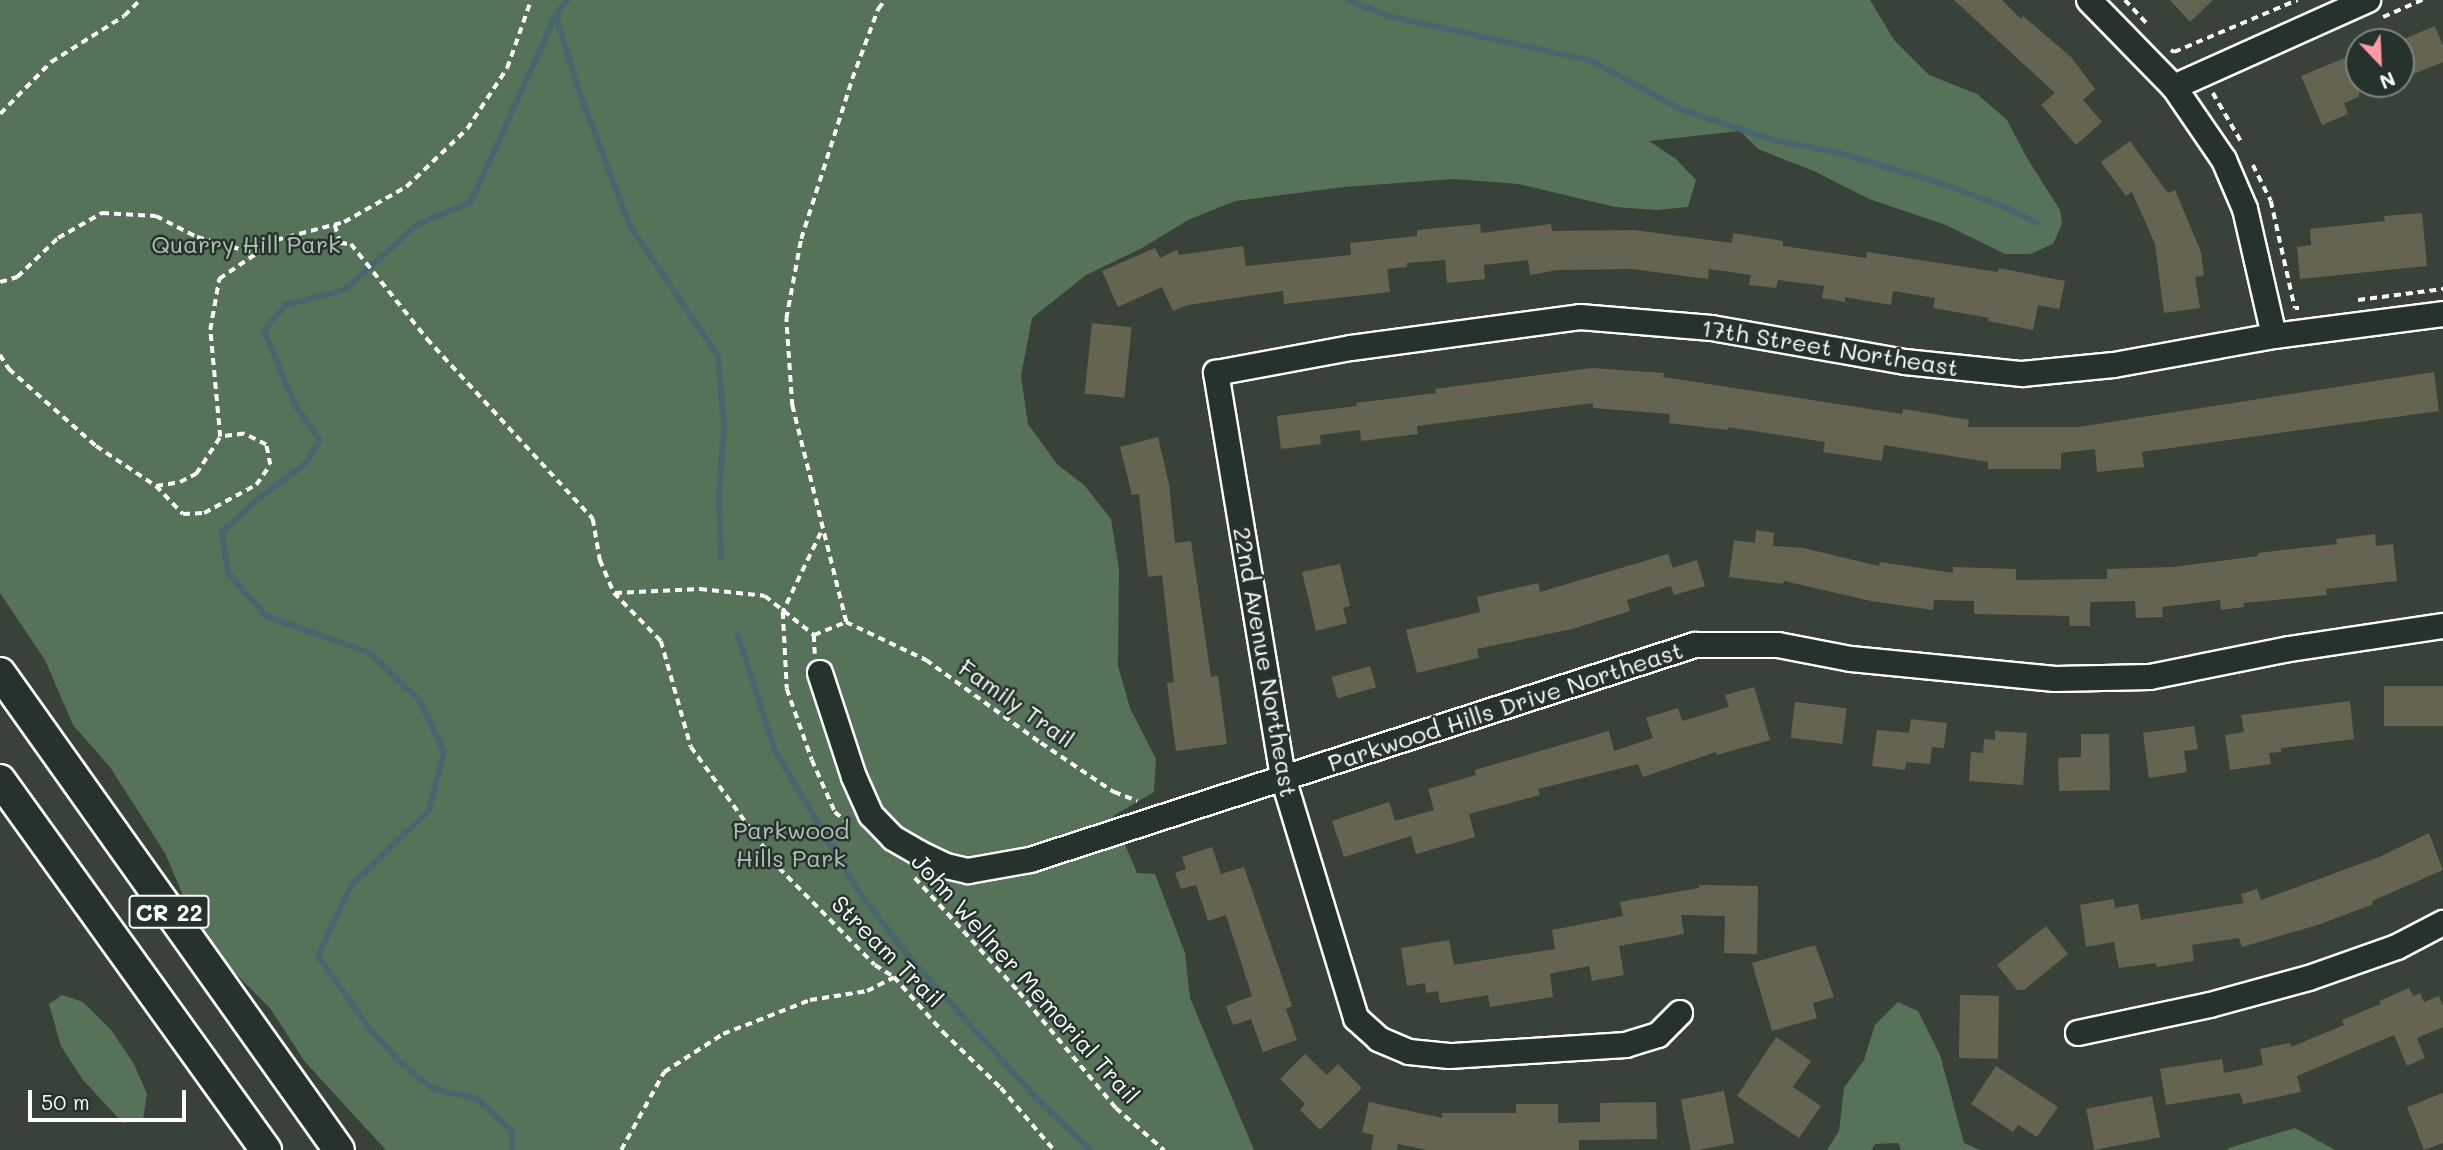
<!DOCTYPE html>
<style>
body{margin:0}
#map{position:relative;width:2443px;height:1150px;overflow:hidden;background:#394238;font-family:Mali,sans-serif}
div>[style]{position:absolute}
.green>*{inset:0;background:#567259}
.stream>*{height:6px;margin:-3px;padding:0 3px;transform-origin:3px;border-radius:3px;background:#49666f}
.building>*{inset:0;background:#656450;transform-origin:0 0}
.path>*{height:3.5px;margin-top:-1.75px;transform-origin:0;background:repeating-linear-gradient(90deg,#fff 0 7px,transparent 0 12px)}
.roads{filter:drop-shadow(2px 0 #fff) drop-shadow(-2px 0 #fff) drop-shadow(0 2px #fff) drop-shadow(0 -2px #fff)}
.minor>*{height:24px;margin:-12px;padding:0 12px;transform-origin:12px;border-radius:12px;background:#26332d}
.major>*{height:30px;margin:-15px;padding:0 15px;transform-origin:15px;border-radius:15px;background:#26332d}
span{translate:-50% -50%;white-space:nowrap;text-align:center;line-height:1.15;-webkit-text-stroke:5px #26332d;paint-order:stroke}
.shield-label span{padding:2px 5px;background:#26332d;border:2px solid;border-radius:5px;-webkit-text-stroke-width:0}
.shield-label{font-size:23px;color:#fff;font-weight:700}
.park-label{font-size:24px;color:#b3c0b4}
.street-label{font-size:24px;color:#fff}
.north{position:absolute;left:2345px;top:28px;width:70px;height:70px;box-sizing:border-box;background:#26332d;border:2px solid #7d8581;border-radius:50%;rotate:157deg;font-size:19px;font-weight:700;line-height:28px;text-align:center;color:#fff}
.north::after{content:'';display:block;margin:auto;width:24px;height:32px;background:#ff9aa2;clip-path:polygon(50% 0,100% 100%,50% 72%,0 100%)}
.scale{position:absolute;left:28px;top:1090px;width:158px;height:32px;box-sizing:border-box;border:4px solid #fff;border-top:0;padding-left:9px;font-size:21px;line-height:24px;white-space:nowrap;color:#fff;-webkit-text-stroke:5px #26332d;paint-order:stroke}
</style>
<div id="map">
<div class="green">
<i style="clip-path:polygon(0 0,1870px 0,1894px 40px,1929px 75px,1977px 94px,2007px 120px,2027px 158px,2060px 210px,2062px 224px,2053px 244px,2030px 254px,2005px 254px,1946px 225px,1869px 199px,1816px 172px,1758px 149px,1740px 131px,1649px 141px,1676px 159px,1696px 180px,1688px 207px,1657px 210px,1615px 207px,1519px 184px,1453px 179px,1344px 187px,1235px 201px,1188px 220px,1142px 248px,1086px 275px,1032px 318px,1021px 376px,1028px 424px,1057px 464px,1084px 485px,1111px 519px,1119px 569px,1118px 666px,1130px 708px,1156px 759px,1154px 792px,1113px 816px,1137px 873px,1155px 874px,1185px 953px,1190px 998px,1254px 1150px,386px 1150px,305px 1062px,270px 1008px,226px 964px,189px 909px,165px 853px,110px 767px,73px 725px,45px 660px,0 593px)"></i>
<i style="clip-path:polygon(62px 995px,83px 1002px,112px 1031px,134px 1064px,147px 1094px,143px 1120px,123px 1123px,83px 1080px,61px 1046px,49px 1004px)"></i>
<i style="clip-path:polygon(1898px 1002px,1918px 1011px,1940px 1055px,1964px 1143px,1980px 1150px,1901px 1150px,1898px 1143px,1875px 1144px,1871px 1150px,1827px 1150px,1839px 1131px,1844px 1088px,1864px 1060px,1875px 1025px)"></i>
<i style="clip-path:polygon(2295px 1128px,2335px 1150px,2227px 1150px,2229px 1148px)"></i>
</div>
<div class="stream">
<i style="left:1348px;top:0;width:43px;rotate:21.8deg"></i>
<i style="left:1388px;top:16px;width:209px;rotate:12.4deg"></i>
<i style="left:1592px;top:61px;width:100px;rotate:28.6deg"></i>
<i style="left:1680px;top:109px;width:94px;rotate:18.6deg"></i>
<i style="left:1769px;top:139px;width:71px;rotate:11.3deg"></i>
<i style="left:1839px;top:153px;width:102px;rotate:16.5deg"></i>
<i style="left:1937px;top:182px;width:67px;rotate:20.1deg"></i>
<i style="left:2000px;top:205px;width:41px;rotate:25.9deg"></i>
<i style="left:556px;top:16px;width:75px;rotate:73deg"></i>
<i style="left:578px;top:88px;width:147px;rotate:69.4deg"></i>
<i style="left:630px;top:226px;width:157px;rotate:55.9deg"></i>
<i style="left:718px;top:356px;width:70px;rotate:85.1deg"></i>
<i style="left:724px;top:426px;width:70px;rotate:94.1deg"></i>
<i style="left:719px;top:496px;width:62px;rotate:88.2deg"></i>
<i style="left:738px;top:635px;width:122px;rotate:72.3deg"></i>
<i style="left:775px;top:751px;width:164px;rotate:59.2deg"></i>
<i style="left:859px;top:892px;width:82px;rotate:52.4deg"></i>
<i style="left:909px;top:957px;width:188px;rotate:48deg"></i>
<i style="left:1035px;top:1097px;width:76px;rotate:43.9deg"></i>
<i style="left:512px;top:1150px;width:18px;rotate:-90deg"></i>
<i style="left:512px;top:1132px;width:50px;rotate:-136.6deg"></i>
<i style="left:476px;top:1098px;width:44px;rotate:-168.2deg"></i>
<i style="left:433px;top:1089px;width:41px;rotate:-140.9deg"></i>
<i style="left:401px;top:1063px;width:47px;rotate:-132.4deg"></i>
<i style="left:369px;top:1028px;width:88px;rotate:-125.3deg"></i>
<i style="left:318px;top:956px;width:77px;rotate:-64.8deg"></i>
<i style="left:351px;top:886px;width:109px;rotate:-44.3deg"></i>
<i style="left:429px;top:810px;width:60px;rotate:-75.5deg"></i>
<i style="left:444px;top:752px;width:56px;rotate:-115.2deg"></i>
<i style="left:420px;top:701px;width:69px;rotate:-136.2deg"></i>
<i style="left:370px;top:653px;width:110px;rotate:-160.4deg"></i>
<i style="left:266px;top:616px;width:57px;rotate:-131.5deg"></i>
<i style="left:228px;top:573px;width:41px;rotate:-98.3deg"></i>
<i style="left:222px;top:532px;width:49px;rotate:-42.5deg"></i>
<i style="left:258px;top:499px;width:59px;rotate:-36.7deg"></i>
<i style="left:305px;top:464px;width:28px;rotate:-58deg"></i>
<i style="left:320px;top:440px;width:43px;rotate:-125.5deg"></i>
<i style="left:295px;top:405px;width:80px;rotate:-112.7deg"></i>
<i style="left:264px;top:331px;width:33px;rotate:-51deg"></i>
<i style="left:285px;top:305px;width:61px;rotate:-14.3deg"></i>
<i style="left:344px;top:290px;width:99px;rotate:-41.7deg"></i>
<i style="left:418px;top:224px;width:57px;rotate:-22.5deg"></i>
<i style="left:471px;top:202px;width:205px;rotate:-65.6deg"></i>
<i style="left:556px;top:15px;width:19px;rotate:-54deg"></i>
</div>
<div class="building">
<i style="clip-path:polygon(1954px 0,2002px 0,2021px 19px,2023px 16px,2071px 57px,2095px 89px,2083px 100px,2102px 122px,2076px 145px,2041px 105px,2055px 93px)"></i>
<i style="clip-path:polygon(2170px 0,2213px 0,2190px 22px)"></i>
<i style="clip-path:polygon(2435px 26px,2443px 46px,2443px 62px,2401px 79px,2401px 40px)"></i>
<i style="clip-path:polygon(2359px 52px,2359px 97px,2344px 103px,2348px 114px,2322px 125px,2301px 76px)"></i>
<i style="clip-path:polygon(2130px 141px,2168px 193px,2175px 190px,2201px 252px,2204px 276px,2195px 277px,2200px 308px,2164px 313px,2155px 244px,2132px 192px,2126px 196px,2101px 162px)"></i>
<i style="clip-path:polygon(2422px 213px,2427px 266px,2300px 279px,2297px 247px,2311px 245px,2310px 229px,2385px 221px,2384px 216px)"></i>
<i style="clip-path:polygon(1480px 224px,1481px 233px,1551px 224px,1552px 231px,1634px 230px,1732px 243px,1733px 233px,1783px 241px,1783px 246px,1866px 258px,1867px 252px,1998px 272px,1999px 268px,2065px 281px,2059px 309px,2038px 305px,2033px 330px,1988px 321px,1989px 318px,1933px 308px,1935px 298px,1893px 291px,1891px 305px,1845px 297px,1845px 302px,1822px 298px,1824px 286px,1778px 280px,1776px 288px,1749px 285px,1751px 275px,1709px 269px,1708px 279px,1632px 269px,1557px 270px,1530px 275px,1528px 260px,1484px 265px,1485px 279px,1447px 283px,1445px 260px,1407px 263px,1407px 267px,1387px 269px,1390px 292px,1284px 304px,1283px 291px,1188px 305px,1173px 311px,1162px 287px,1118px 307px,1102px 271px,1155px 248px,1160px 258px,1177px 250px,1179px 255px,1243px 246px,1246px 266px,1351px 255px,1350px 243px,1417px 236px,1417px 230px)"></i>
<i style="left:1092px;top:323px;width:40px;height:71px;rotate:6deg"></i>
<i style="clip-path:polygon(1592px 368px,1664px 373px,1663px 377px,1902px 414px,1903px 409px,1969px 420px,1968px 427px,2078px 427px,2434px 372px,2439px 411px,2142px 452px,2144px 467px,2097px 472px,2095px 449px,2061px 453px,2061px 469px,1988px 469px,1988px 462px,1884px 445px,1882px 461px,1823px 452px,1825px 442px,1728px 427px,1728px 430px,1669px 423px,1670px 414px,1593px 408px,1593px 403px,1417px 426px,1418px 434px,1361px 441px,1360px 430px,1320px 435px,1321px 444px,1281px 449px,1277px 416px,1357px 406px,1356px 403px,1436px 393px,1435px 389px)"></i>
<i style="clip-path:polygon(1158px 437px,1169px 484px,1175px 543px,1191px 541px,1211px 677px,1218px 676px,1227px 744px,1176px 751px,1167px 683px,1174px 682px,1162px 575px,1148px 577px,1139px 494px,1132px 495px,1120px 447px)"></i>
<i style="clip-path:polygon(1756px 530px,1774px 533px,1773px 546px,1803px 548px,1879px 566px,1880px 562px,1953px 573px,1953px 567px,2016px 569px,2016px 580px,2107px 579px,2107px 569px,2173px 567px,2258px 556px,2258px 553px,2337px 544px,2336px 539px,2375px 534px,2376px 546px,2393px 544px,2397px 581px,2326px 589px,2327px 595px,2243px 603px,2244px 607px,2221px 610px,2220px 600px,2162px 607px,2163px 617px,2136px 618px,2135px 601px,2090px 602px,2090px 626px,2070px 626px,2069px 616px,1974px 614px,1974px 601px,1934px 600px,1933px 610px,1871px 601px,1784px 581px,1783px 584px,1729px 577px,1734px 540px,1755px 543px)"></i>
<i style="clip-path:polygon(1668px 554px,1673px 568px,1697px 560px,1705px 586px,1674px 595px,1671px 586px,1627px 600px,1630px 611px,1572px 629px,1477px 649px,1479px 658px,1417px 673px,1406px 630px,1480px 612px,1477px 597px,1538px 583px,1540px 592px)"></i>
<i style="clip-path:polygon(1340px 564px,1350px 606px,1343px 608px,1347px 623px,1316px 631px,1302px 572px)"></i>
<i style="left:1370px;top:666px;width:22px;height:40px;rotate:74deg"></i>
<i style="left:2443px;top:686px;width:40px;height:59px;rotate:90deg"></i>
<i style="clip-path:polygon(1754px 687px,1770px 740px,1717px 755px,1716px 752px,1643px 777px,1638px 764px,1538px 789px,1540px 795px,1469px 814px,1475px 837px,1416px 854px,1411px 836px,1344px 857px,1332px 821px,1389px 802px,1395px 821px,1434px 810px,1428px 789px,1476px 775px,1475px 770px,1609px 731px,1614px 751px,1653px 738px,1646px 718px,1678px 708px,1682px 721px,1729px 707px,1725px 695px)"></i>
<i style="clip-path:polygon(2350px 701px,2354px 739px,2281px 748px,2281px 752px,2269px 753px,2271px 764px,2230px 770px,2225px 735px,2244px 732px,2241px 715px)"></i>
<i style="left:1795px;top:702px;width:52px;height:36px;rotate:7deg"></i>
<i style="clip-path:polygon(1911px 719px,1947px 723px,1944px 748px,1932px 747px,1930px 764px,1906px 762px,1905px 770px,1872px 766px,1877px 730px,1909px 733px)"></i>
<i style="clip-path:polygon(2194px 726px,2198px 749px,2184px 751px,2187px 772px,2149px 778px,2143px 733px)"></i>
<i style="clip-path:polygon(1995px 731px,2027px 733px,2023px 785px,1969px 781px,1971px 752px,1983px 753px,1984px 739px,1995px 740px)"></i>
<i style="clip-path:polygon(2081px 734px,2109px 734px,2110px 790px,2059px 791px,2058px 758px,2081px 757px)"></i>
<i style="clip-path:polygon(2429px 833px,2443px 870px,2372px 901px,2373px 904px,2321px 924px,2242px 947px,2239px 938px,2192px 945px,2194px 961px,2157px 967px,2156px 963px,2119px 968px,2114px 942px,2086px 947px,2080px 905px,2114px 899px,2115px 908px,2138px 904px,2141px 920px,2244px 903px,2241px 894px,2257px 889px,2261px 900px,2379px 857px)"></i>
<i style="clip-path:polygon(1212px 847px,1221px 874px,1244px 867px,1292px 1006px,1286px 1009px,1297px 1040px,1263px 1052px,1251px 1019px,1233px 1025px,1226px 1006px,1252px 996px,1226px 915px,1208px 921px,1196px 885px,1181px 889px,1175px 873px,1186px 869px,1182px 857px)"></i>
<i style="clip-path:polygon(1699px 885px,1758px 886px,1757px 954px,1724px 953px,1725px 916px,1681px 915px,1684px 934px,1619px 946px,1624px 975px,1592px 981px,1589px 966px,1550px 974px,1553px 997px,1490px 1007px,1488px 995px,1440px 1003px,1438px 991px,1426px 993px,1425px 983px,1407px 986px,1401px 948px,1449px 940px,1454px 965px,1555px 949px,1552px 930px,1623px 916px,1620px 902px,1699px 888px)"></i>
<i style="clip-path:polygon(2046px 926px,2068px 954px,2024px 990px,2017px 990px,1997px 965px)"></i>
<i style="clip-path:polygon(1815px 945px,1834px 997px,1813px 1003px,1817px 1018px,1772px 1031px,1752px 963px)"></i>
<i style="clip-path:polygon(2409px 988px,2413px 996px,2420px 993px,2424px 1002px,2439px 996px,2443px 1006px,2443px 1027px,2417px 1038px,2425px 1058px,2407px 1066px,2394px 1035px,2297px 1076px,2301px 1092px,2243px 1104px,2240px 1093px,2166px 1105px,2160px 1069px,2222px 1059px,2224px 1073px,2263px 1065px,2260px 1049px,2290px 1043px,2291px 1047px,2344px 1025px,2342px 1020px,2381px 1004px,2379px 1001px)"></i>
<i style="left:1960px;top:995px;width:39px;height:63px;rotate:1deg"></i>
<i style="clip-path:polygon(1776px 1037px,1811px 1061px,1793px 1087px,1821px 1106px,1799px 1138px,1737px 1096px)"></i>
<i style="clip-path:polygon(1305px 1054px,1327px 1075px,1338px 1064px,1362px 1088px,1320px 1130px,1300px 1110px,1305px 1104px,1280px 1079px)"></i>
<i style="clip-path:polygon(1996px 1066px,2058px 1107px,2037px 1137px,2018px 1125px,2013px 1132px,1971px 1104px)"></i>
<i style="left:1724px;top:1091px;width:53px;height:44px;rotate:79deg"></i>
<i style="clip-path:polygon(2443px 1093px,2443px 1143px,2424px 1150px,2407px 1107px)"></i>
<i style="left:2152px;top:1096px;width:42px;height:67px;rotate:79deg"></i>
<i style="clip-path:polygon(1369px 1102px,1442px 1118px,1442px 1113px,1516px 1113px,1516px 1104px,1558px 1104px,1558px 1123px,1600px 1122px,1600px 1103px,1656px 1102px,1657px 1139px,1579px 1140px,1579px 1150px,1427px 1150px,1398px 1144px,1397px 1150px,1371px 1150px,1374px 1135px,1362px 1132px)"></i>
</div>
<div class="path">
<i style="left:2125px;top:0;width:33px;rotate:47deg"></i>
<i style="left:2383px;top:17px;width:43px;rotate:-23.6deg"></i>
<i style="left:2171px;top:50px;width:4px;rotate:34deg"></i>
<i style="left:2174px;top:52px;width:134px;rotate:-22.9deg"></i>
<i style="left:2213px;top:93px;width:58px;rotate:59.9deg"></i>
<i style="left:0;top:114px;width:73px;rotate:-45.6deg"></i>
<i style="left:51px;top:62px;width:86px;rotate:-32.2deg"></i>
<i style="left:124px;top:16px;width:23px;rotate:-45deg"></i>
<i style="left:2253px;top:165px;width:40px;rotate:63.4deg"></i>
<i style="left:2271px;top:201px;width:110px;rotate:77.4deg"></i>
<i style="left:2295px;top:308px;width:4px"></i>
<i style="left:335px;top:225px;width:19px;rotate:74deg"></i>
<i style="left:340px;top:243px;width:11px;rotate:5deg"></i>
<i style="left:351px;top:244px;width:122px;rotate:51.3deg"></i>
<i style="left:427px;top:339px;width:245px;rotate:47.3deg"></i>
<i style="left:593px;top:519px;width:42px;rotate:80.3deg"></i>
<i style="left:600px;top:560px;width:36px;rotate:67deg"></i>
<i style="left:614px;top:593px;width:67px;rotate:45.6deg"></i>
<i style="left:661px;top:641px;width:110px;rotate:74.2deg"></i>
<i style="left:691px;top:747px;width:150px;rotate:54deg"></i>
<i style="left:779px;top:868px;width:136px;rotate:45.3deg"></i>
<i style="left:875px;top:965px;width:22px;rotate:32deg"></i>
<i style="left:894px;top:977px;width:74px;rotate:48.3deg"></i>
<i style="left:943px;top:1032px;width:81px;rotate:44deg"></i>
<i style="left:1001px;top:1088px;width:82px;rotate:49.5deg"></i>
<i style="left:0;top:282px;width:18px;rotate:-16deg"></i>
<i style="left:17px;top:277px;width:57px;rotate:-43.6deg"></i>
<i style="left:58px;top:238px;width:51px;rotate:-29.6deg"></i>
<i style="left:102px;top:213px;width:54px;rotate:3.2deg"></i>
<i style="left:156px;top:216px;width:46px;rotate:27.1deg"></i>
<i style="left:197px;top:237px;width:59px;rotate:15.7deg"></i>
<i style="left:2358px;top:300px;width:86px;rotate:-7.4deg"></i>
<i style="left:0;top:355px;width:17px;rotate:57deg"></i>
<i style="left:9px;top:369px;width:116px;rotate:41.5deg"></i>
<i style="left:96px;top:446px;width:72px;rotate:33.7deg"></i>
<i style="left:156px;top:486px;width:39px;rotate:46deg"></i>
<i style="left:183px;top:514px;width:21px;rotate:-3deg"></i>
<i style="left:204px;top:513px;width:59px;rotate:-28.3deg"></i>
<i style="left:256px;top:485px;width:24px;rotate:-55deg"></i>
<i style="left:270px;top:465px;width:20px;rotate:-101deg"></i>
<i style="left:266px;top:445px;width:25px;rotate:-153deg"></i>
<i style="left:244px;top:434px;width:24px;rotate:173deg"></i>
<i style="left:156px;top:486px;width:24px;rotate:-9deg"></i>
<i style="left:180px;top:482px;width:18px;rotate:-27deg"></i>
<i style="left:196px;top:474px;width:44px;rotate:-57deg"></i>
<i style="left:220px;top:437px;width:107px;rotate:-95.3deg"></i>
<i style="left:210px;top:330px;width:52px;rotate:-80deg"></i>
<i style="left:219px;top:279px;width:69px;rotate:-34.4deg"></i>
<i style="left:276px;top:240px;width:70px;rotate:-14.8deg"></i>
<i style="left:344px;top:222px;width:71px;rotate:-29.4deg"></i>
<i style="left:406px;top:187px;width:84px;rotate:-43.6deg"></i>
<i style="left:467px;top:129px;width:73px;rotate:-56.7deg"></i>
<i style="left:507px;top:68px;width:72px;rotate:-70.6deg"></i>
<i style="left:821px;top:533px;width:88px;rotate:115.7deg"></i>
<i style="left:783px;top:612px;width:77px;rotate:87deg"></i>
<i style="left:787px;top:689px;width:75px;rotate:70.6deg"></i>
<i style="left:812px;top:760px;width:57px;rotate:66.1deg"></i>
<i style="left:835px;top:812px;width:23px;rotate:41deg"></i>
<i style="left:615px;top:593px;width:85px;rotate:-2.7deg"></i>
<i style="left:700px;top:589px;width:65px;rotate:6.1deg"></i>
<i style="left:765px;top:596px;width:63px;rotate:38.5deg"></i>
<i style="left:814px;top:635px;width:35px;rotate:-22deg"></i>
<i style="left:846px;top:622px;width:89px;rotate:25.4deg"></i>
<i style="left:926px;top:660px;width:142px;rotate:35.8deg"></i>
<i style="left:1041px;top:743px;width:88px;rotate:33.9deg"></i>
<i style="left:1114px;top:792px;width:25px;rotate:21deg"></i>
<i style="left:846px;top:622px;width:223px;rotate:-104deg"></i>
<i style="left:792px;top:406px;width:87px;rotate:-93.9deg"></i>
<i style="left:786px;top:319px;width:81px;rotate:-79.4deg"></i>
<i style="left:801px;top:239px;width:168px;rotate:-72.3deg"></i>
<i style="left:852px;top:79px;width:75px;rotate:-69.6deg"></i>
<i style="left:878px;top:9px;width:11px;rotate:-52deg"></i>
<i style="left:814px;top:635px;width:19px;rotate:87deg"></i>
<i style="left:915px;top:878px;width:154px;rotate:47.6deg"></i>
<i style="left:1019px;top:992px;width:151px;rotate:50.1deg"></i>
<i style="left:1116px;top:1108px;width:64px;rotate:41.2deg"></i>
<i style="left:621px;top:1150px;width:89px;rotate:-61.1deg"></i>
<i style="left:664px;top:1072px;width:70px;rotate:-32.8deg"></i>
<i style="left:723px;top:1034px;width:93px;rotate:-21.3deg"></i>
<i style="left:810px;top:1000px;width:58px;rotate:-9deg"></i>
<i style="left:867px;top:991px;width:30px;rotate:-27deg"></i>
</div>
<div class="roads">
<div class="minor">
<i style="left:2089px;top:0;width:122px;rotate:45.7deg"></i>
<i style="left:2174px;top:87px;width:88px;rotate:55.6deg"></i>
<i style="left:2224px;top:160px;width:53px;rotate:66.8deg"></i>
<i style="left:2245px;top:209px;width:130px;rotate:77.1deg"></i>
<i style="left:2174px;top:87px;width:213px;rotate:-24.2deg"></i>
<i style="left:820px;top:673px;width:109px;rotate:71.9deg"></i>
<i style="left:854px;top:777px;width:42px;rotate:65.9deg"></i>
<i style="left:871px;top:815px;width:32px;rotate:46deg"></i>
<i style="left:893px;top:838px;width:30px;rotate:30deg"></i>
<i style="left:919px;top:853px;width:30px;rotate:26deg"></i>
<i style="left:946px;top:866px;width:23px;rotate:13deg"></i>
<i style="left:968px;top:871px;width:63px;rotate:-10.1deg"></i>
<i style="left:1030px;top:860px;width:699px;rotate:-17.92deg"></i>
<i style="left:1695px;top:645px;width:83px"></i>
<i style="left:1778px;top:645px;width:74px;rotate:10.9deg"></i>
<i style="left:1851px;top:659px;width:205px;rotate:5.6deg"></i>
<i style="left:2055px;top:679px;width:95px;rotate:-1.2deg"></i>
<i style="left:2150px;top:677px;width:142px;rotate:-11.4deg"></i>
<i style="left:2289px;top:649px;width:156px;rotate:-8.5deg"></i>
<i style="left:1680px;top:1013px;width:31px;rotate:135deg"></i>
<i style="left:1658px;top:1035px;width:34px;rotate:163deg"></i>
<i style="left:1626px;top:1045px;width:177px;rotate:176.4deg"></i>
<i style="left:1449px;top:1056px;width:40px;rotate:-174.3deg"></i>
<i style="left:1409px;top:1052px;width:33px;rotate:-157deg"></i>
<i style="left:1379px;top:1039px;width:31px;rotate:-138deg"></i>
<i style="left:1356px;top:1018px;width:252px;rotate:-106.9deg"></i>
<i style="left:1283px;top:777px;width:410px;rotate:-99.4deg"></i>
<i style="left:1216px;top:373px;width:137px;rotate:-10.5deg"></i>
<i style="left:1351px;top:348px;width:231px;rotate:-7.7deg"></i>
<i style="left:1580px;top:317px;width:132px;rotate:4.8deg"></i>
<i style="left:1712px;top:328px;width:196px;rotate:10deg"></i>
<i style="left:1905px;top:362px;width:118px;rotate:5.9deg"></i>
<i style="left:2022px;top:374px;width:92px;rotate:-5.6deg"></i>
<i style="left:2114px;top:365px;width:163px;rotate:-10.3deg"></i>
<i style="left:2274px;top:336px;width:170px;rotate:-7.4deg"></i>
<i style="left:2078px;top:1033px;width:135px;rotate:-12deg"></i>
<i style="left:2210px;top:1005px;width:103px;rotate:-15.3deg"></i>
<i style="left:2309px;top:978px;width:93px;rotate:-19.4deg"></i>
<i style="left:2397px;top:947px;width:52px;rotate:-27.6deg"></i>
</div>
<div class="major">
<i style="left:0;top:673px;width:585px;rotate:54.6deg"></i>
<i style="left:0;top:780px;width:456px;rotate:54.3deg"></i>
</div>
</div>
<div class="shield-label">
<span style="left:169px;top:912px">CR 22</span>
</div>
<div class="park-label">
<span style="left:246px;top:244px">Quarry Hill Park</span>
<span style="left:791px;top:844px">Parkwood<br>Hills Park</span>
</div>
<div class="street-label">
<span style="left:1830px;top:347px;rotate:9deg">17th Street Northeast</span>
<span style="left:1266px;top:662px;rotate:80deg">22nd Avenue Northeast</span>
<span style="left:1017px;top:703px;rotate:35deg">Family Trail</span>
<span style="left:1505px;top:706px;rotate:-18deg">Parkwood Hills Drive Northeast</span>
<span style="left:888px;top:951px;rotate:45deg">Stream Trail</span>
<span style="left:1026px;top:978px;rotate:48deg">John Wellner Memorial Trail</span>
</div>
<div class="north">N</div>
<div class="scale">50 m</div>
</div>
